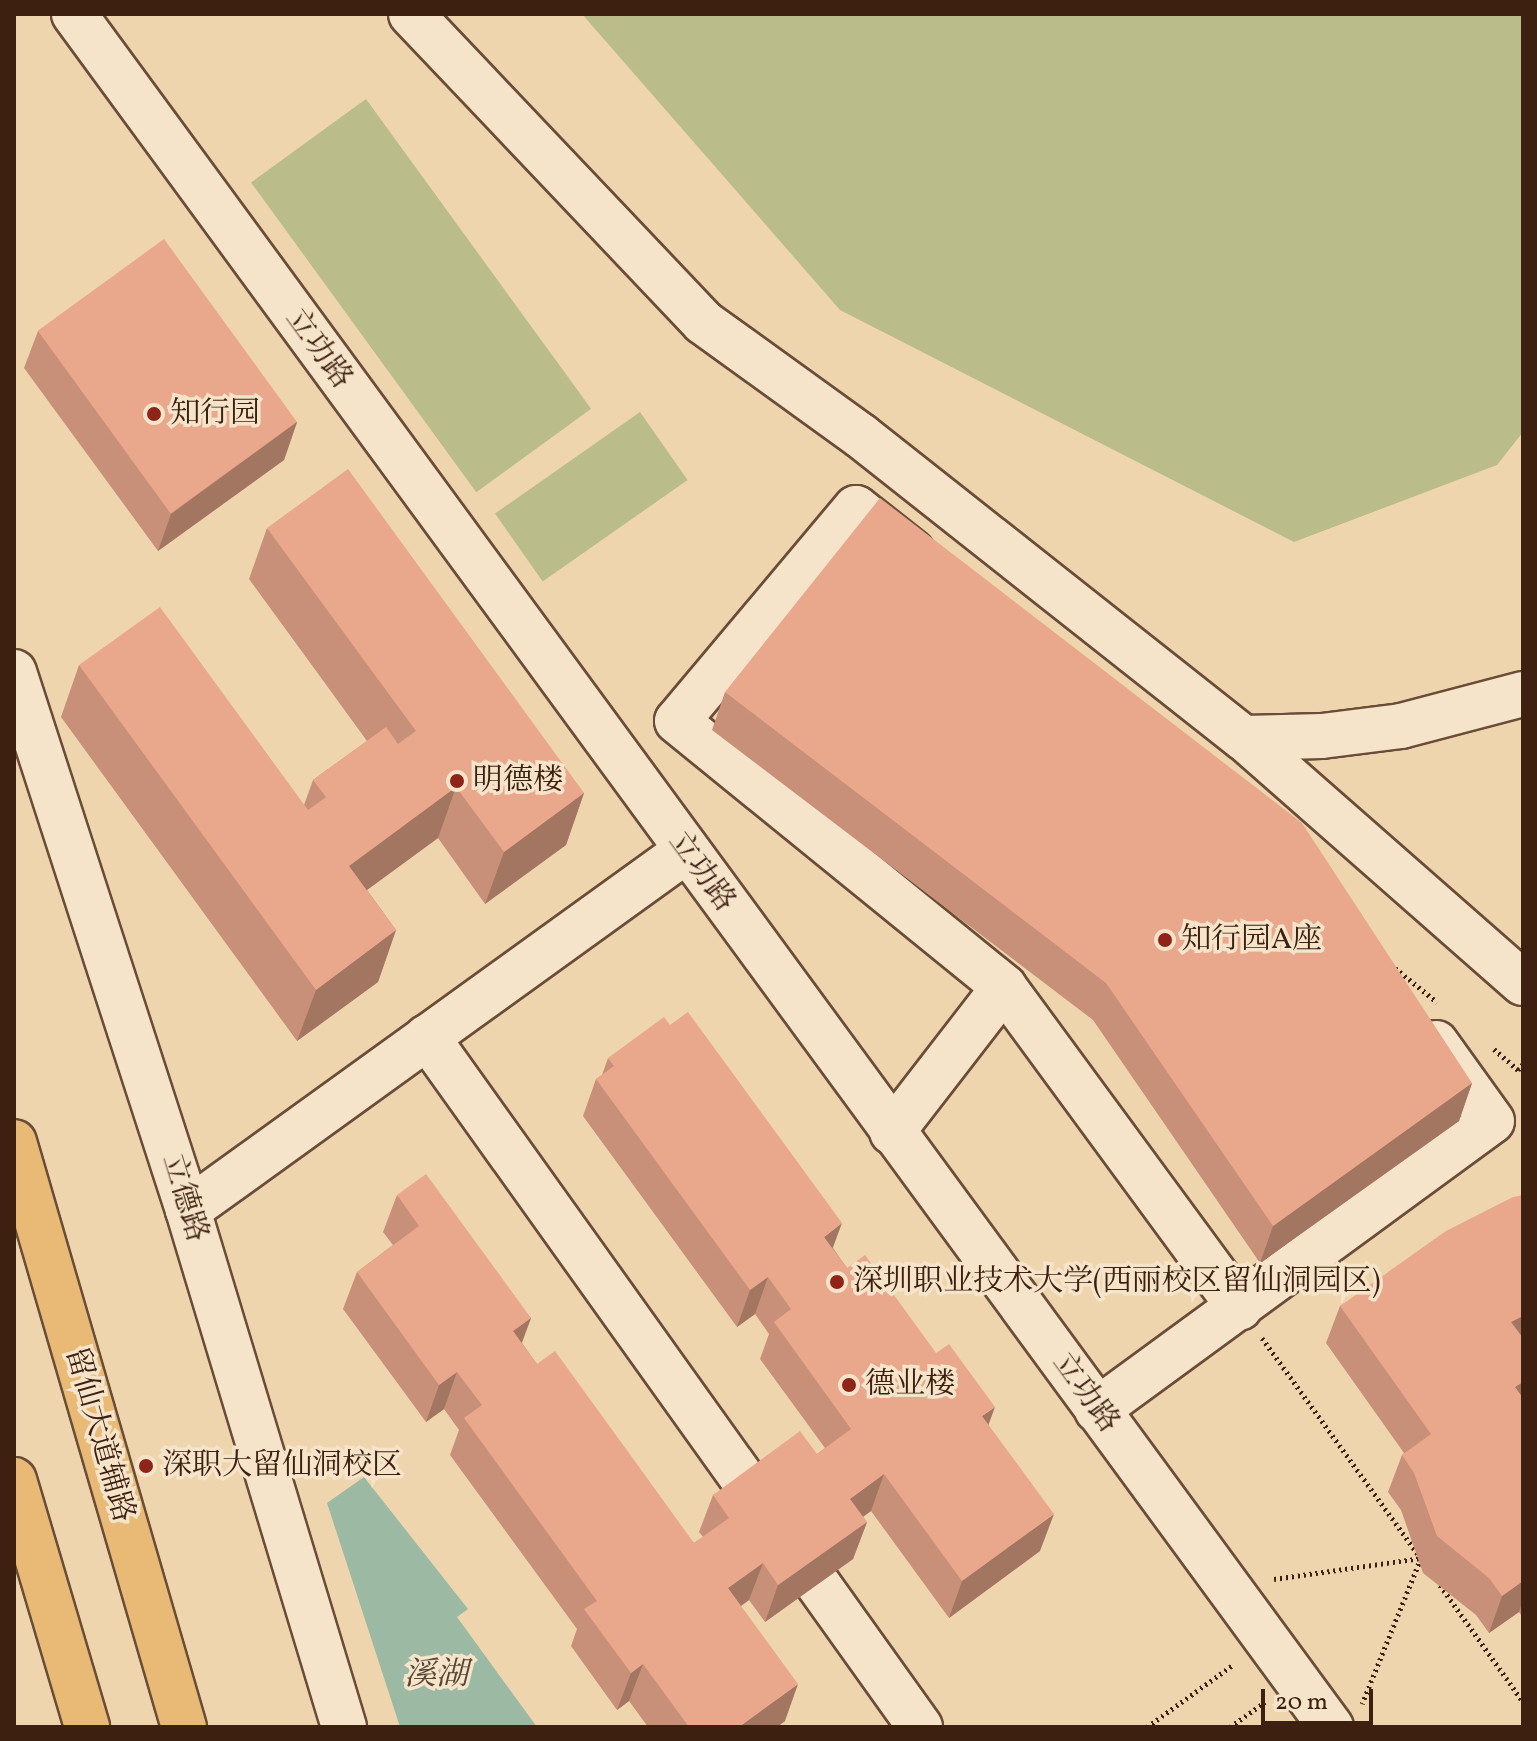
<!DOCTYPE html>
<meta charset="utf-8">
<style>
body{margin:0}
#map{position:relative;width:1537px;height:1741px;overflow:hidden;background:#efd5ad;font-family:Vollkorn,"Noto Serif SC",serif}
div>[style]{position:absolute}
.green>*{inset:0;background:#babd89;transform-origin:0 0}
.water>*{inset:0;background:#9cb9a4}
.path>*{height:5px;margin-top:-2.5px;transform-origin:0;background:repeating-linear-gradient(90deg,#3e2011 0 2px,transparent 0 6px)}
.roads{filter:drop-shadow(2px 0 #6a4d38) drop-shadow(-2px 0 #6a4d38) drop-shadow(0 2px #6a4d38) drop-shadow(0 -2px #6a4d38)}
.minor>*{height:44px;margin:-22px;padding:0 22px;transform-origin:22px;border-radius:22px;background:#f5e4ca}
.major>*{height:44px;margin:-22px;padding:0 22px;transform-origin:22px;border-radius:22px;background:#e8ba76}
.wall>*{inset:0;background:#c89078}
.shaded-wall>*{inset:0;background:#a37662}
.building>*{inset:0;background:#e9a88c;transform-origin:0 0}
.dots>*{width:22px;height:22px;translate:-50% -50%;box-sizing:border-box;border:4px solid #f5e4ca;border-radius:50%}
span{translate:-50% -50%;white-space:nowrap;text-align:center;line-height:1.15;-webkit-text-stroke:7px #f5e4ca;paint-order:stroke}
.street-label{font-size:30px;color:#3e2011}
.poi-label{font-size:30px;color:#3e2011}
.left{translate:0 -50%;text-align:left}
.water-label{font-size:32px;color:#564636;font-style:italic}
.frame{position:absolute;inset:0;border:16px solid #3e2011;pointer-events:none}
.scale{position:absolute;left:1261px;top:1689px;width:112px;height:36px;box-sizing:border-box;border:4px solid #3e2011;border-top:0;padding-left:10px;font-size:24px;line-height:28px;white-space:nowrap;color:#3e2011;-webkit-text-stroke:6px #f5e4ca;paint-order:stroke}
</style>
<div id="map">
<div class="green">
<i style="clip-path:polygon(582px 14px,1523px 14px,1523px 432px,1497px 465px,1294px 542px,840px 310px)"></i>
<i style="left:366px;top:99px;width:383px;height:142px;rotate:54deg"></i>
<i style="left:640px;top:412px;width:83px;height:177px;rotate:55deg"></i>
</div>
<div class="water">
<i style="clip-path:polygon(364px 1477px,468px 1609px,457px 1617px,537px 1727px,400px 1727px,327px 1503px)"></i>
</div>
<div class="path">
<i style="left:1395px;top:968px;width:54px;rotate:39deg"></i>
<i style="left:1494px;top:1049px;width:32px;rotate:41deg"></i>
<i style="left:1518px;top:1070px;width:8px;rotate:-50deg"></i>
<i style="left:1262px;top:1338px;width:266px;rotate:54.2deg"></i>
<i style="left:1274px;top:1579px;width:148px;rotate:-8.1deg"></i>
<i style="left:1421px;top:1558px;width:157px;rotate:112deg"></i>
<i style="left:1440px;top:1585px;width:143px;rotate:54.6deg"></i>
<i style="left:1147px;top:1727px;width:107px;rotate:-35.9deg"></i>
<i style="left:1230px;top:1727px;width:43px;rotate:-35.5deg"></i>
</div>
<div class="roads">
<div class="minor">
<i style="left:74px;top:14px;width:2125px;rotate:53.73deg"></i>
<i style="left:411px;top:14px;width:424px;rotate:46.5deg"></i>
<i style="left:703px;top:322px;width:195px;rotate:35.8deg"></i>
<i style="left:861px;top:436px;width:488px;rotate:38.3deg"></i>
<i style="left:1244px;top:738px;width:371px;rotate:41.3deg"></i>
<i style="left:912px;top:552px;width:71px;rotate:-141.8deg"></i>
<i style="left:856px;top:508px;width:278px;rotate:130deg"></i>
<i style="left:677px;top:721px;width:422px;rotate:39.1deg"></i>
<i style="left:1004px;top:987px;width:398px;rotate:53.7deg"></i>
<i style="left:14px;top:672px;width:565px;rotate:72.08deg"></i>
<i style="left:188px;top:1210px;width:540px;rotate:73.21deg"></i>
<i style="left:1244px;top:738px;width:78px;rotate:-1.5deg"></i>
<i style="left:1322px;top:736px;width:80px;rotate:-7.2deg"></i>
<i style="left:1401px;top:726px;width:126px;rotate:-14.7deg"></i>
<i style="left:427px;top:1037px;width:848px;rotate:54.45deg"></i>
<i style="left:892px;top:1132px;width:183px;rotate:-52.3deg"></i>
<i style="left:188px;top:1210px;width:614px;rotate:-35.79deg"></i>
<i style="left:1097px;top:1410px;width:489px;rotate:-36.2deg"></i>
<i style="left:1492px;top:1121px;width:96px;rotate:-125.7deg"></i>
</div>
<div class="major">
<i style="left:14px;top:1142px;width:609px;rotate:73.8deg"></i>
<i style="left:14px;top:1480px;width:258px;rotate:73.5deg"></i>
</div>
</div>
<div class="wall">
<i style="clip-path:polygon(38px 331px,297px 422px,284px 460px,158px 551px,24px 368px)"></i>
<i style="clip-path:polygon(267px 528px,584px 793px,566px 845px,485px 904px,438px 838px,367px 890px,396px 930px,378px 982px,297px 1041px,61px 717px,79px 665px,304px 805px,313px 780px,367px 741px,249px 579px)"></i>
<i style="clip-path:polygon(725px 692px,1472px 1083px,1459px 1121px,1260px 1263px,1093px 1020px,712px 730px)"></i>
<i style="clip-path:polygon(608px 1058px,833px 1248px,847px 1268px,988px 1424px,1040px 1551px,949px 1618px,871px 1511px,863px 1517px,867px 1522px,853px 1559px,765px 1622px,749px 1600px,741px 1606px,785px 1721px,777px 1727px,648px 1727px,629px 1701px,617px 1710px,571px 1646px,577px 1629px,450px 1455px,459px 1430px,444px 1409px,426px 1422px,343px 1309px,357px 1272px,393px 1245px,383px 1232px,397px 1195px,531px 1318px,522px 1343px,537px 1364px,694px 1543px,703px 1537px,699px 1532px,713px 1495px,817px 1454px,825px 1448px,760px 1359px,769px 1334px,755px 1314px,737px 1327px,583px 1116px,596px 1079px,602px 1075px)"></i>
<i style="clip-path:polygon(1523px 1195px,1523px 1618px,1519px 1612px,1489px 1633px,1476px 1615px,1423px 1573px,1401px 1510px,1388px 1492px,1402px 1455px,1404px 1453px,1326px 1343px,1340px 1306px)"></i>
</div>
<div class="shaded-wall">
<i style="clip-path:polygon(297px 422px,284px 460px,158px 551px,171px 514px)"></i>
<i style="clip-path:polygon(456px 787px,438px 838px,330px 917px,349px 866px)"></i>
<i style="clip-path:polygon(584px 793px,566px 845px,485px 904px,504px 852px)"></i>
<i style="clip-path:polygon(396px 930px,378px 982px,297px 1041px,316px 990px)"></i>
<i style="clip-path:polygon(1472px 1083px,1459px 1121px,1260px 1263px,1273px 1226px)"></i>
<i style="clip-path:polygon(842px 1223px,828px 1261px,824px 1237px)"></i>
<i style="clip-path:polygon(768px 1277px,755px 1314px,737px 1327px,750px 1290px)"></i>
<i style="clip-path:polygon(1523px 1316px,1523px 1347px,1511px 1322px)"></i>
<i style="clip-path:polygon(531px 1318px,517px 1355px,513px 1331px)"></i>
<i style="clip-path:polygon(457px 1372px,444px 1409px,426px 1422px,439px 1385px)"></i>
<i style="clip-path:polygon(1523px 1382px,1523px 1409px,1515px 1387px)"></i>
<i style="clip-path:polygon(995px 1407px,981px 1445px,982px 1416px)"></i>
<i style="clip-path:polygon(884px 1474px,871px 1511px,836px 1536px,850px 1499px)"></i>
<i style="clip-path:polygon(1054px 1514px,1040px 1551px,949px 1618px,962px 1581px)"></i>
<i style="clip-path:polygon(867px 1522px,853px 1559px,765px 1622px,778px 1585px)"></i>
<i style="clip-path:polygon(763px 1563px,749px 1600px,714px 1625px,728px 1588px)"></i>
<i style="clip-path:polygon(1523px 1581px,1523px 1600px,1519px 1612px,1489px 1633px,1502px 1596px)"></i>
<i style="clip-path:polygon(643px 1664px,629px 1701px,617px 1710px,631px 1673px)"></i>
<i style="clip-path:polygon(798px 1684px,785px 1721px,777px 1727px,739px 1727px)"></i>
</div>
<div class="building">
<i style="left:164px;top:239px;width:226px;height:156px;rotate:54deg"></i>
<i style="clip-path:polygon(348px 469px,584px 793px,504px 852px,456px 787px,349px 866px,396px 930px,316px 990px,79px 665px,160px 607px,308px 810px,326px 797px,313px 780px,386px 727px,398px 744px,416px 731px,267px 528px)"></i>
<i style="clip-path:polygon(880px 498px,1302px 823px,1472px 1083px,1273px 1226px,1106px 983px,725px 692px)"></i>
<i style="clip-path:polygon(688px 1012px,842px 1223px,824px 1237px,847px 1268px,865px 1255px,936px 1353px,949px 1344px,995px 1407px,982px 1416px,1054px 1514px,962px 1581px,884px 1474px,850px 1499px,867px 1522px,778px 1585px,763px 1563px,728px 1588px,798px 1684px,739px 1727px,689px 1727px,643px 1664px,631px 1673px,584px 1609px,597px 1601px,464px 1418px,482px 1405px,457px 1372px,439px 1385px,357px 1272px,419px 1226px,397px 1195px,426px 1174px,531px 1318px,513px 1331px,537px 1364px,555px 1351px,694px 1543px,729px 1518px,713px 1495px,800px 1431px,817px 1454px,851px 1429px,774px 1322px,791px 1309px,768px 1277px,750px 1290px,596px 1079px,614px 1066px,608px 1058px,664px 1017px,670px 1025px)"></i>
<i style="clip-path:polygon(1523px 1195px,1523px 1316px,1511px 1322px,1523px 1338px,1523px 1382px,1515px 1387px,1523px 1398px,1523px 1581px,1502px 1596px,1489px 1578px,1437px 1536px,1414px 1473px,1402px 1455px,1431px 1434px,1340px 1306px,1446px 1231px,1513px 1197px)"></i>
</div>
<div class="dots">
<i style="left:154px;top:414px;background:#8f2418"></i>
<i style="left:457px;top:781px;background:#8f2418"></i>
<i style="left:1165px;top:940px;background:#8f2418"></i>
<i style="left:837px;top:1282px;background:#8f2418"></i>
<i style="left:849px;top:1385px;background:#8f2418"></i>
<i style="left:146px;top:1466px;background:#8f2418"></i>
</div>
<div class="street-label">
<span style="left:318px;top:349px;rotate:54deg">立功路</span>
<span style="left:701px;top:872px;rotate:54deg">立功路</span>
<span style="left:184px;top:1198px;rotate:73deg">立德路</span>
<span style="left:1085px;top:1393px;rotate:54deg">立功路</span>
<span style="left:99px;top:1435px;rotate:74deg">留仙大道辅路</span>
</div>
<div class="poi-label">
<span class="left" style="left:170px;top:414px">知行园</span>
<span class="left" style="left:473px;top:781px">明德楼</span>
<span class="left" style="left:1181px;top:940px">知行园A座</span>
<span class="left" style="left:853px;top:1282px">深圳职业技术大学(西丽校区留仙洞园区)</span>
<span class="left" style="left:865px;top:1385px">德业楼</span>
<span class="left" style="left:162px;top:1466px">深职大留仙洞校区</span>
</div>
<div class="water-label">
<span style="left:436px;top:1676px">溪湖</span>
</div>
<div class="frame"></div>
<div class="scale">20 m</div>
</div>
